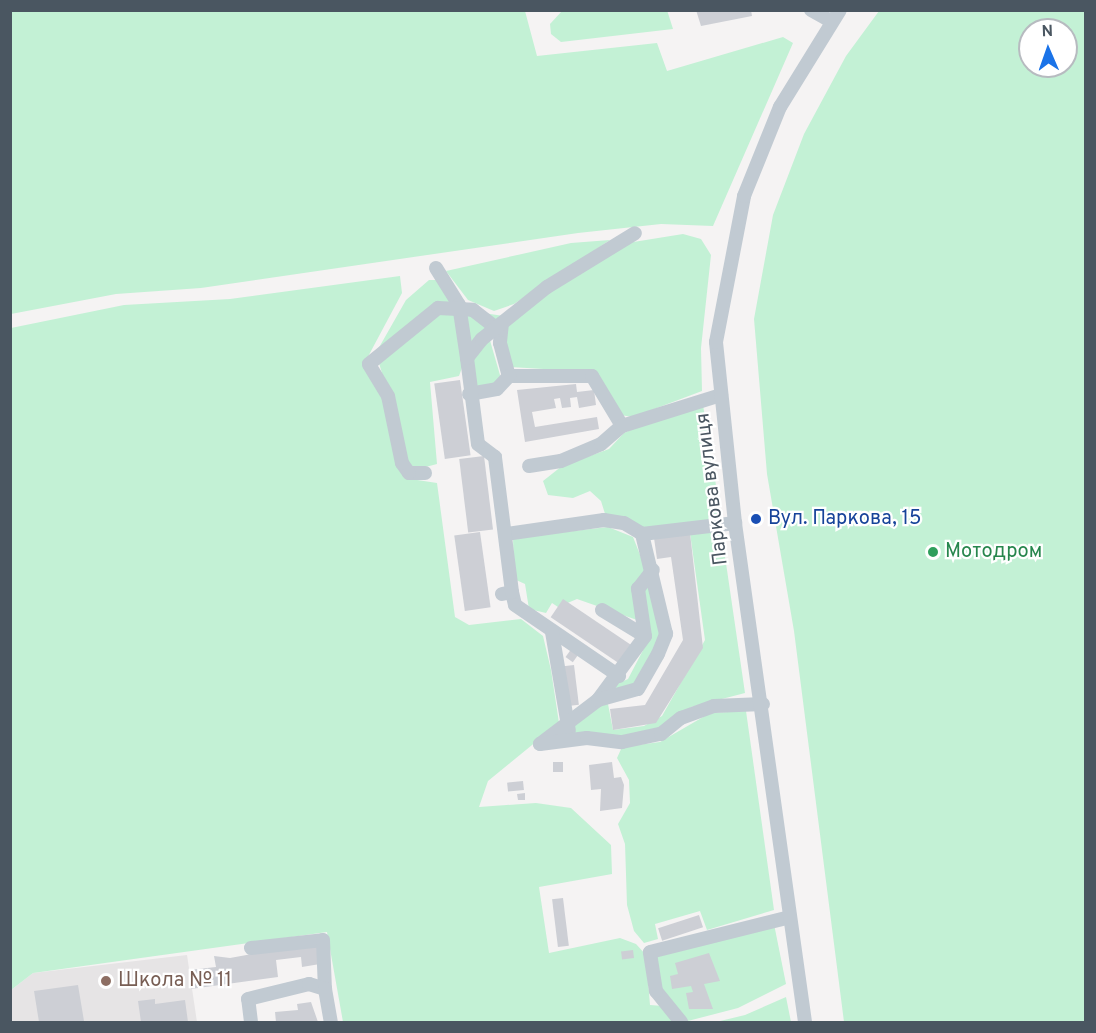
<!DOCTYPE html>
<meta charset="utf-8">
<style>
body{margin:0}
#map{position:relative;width:1096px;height:1033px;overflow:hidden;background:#f5f3f3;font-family:Overpass,sans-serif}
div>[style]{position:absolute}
.education>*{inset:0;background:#e6e4e5}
.green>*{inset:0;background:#c3f1d5}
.building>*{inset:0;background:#cdcfd5;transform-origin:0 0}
.minor>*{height:14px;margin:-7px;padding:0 7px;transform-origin:7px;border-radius:7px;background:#c1cad2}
.dots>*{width:16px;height:16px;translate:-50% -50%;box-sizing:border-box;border:3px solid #fff;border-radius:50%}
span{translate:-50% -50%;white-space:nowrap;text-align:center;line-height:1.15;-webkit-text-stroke:4.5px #fff;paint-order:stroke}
.street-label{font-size:20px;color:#4a5661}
.transit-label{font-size:20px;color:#164399}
.left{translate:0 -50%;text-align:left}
.leisure-label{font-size:20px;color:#27864d}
.education-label{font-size:20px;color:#785e54}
.frame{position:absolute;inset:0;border:12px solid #4a5661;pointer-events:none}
.north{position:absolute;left:1018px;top:18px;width:60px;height:60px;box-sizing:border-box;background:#fff;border:2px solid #b7bbc0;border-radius:50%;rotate:358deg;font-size:16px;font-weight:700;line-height:24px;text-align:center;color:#4a5661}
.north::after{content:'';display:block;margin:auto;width:21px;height:27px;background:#1a73e8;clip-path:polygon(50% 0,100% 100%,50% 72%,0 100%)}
</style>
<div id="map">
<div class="education">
<i style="clip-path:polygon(187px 955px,197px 1022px,11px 1022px,11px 990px,33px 973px)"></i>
</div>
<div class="green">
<i style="clip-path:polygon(667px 10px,673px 29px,561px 42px,551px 34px,550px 24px,562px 11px)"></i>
<i style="clip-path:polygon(10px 11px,525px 11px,537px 56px,657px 43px,667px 71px,783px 37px,793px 43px,713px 226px,661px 224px,578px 233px,201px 288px,116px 294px,11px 314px)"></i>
<i style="clip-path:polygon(evenodd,879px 11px,1085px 11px,1085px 1022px,844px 1022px,794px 631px,767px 474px,754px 319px,773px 215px,804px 134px,846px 56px,879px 11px,1030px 30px,1066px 30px,1066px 66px,1030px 66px,1030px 30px)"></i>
<i style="clip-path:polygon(683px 234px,701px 239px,711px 255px,701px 348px,702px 391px,633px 417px,620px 415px,594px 372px,510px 367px,505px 330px,511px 318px,621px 244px)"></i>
<i style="clip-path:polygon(610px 240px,514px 304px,494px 311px,468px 300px,446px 271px,571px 243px)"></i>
<i style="clip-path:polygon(400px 276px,402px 293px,363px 366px,383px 400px,404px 478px,437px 483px,455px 617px,469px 625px,521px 619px,543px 636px,551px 670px,559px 723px,488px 781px,479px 807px,536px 803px,571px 808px,611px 845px,612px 874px,539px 887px,549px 953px,620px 938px,636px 944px,646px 955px,650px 1005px,663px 1006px,673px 1022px,343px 1022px,327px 932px,33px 973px,11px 990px,11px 328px,124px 305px,230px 299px)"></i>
<i style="clip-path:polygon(429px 280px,437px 280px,453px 301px,431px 307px,377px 351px,406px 300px)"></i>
<i style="clip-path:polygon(455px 309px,465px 359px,459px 376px,430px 382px,437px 464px,418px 469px,409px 465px,379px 363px,418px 324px)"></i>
<i style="clip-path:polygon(462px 310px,504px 316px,469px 349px)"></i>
<i style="clip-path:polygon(489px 337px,502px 382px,476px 390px,470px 358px)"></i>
<i style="clip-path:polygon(703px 405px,721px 516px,714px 520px,642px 528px,606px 517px,601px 501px,590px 491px,573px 498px,548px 495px,543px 481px,562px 466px,609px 449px,624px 433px,680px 408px)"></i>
<i style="clip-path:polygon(608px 527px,633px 537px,646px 570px,637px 620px,577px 599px,558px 607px,552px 603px,546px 613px,529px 609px,525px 584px,514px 579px,513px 538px)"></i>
<i style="clip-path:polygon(721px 529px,745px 693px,691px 707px,667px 726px,618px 738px,574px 733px,573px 725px,598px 705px,608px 704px,613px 730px,644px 726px,662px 716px,705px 640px,690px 533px)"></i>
<i style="clip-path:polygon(651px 582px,661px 630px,658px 645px,637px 682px,625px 690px,608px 688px,628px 679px,651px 635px,644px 588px)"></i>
<i style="clip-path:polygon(746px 711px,774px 910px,707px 930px,700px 911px,655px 924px,658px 939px,644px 943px,634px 931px,627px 905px,625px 844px,618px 824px,630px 803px,629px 780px,617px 758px,622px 747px,660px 742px,710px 713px)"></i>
<i style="clip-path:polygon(774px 924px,786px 984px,738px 1008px,684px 1022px,659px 988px,654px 958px,661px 951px)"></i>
<i style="clip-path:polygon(786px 997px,791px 1022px,716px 1022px,745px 1015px)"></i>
</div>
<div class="building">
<i style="clip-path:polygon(696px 10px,751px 10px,752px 16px,701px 26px)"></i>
<i style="left:460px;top:380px;width:76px;height:26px;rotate:82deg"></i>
<i style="clip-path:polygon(576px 384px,577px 392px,594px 390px,596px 405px,579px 408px,577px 397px,570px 398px,571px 407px,562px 408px,560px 398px,554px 399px,556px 408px,532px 412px,535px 427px,597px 417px,599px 429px,525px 442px,517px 390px)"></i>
<i style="left:484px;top:456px;width:74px;height:25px;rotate:83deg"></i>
<i style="left:480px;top:532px;width:76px;height:26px;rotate:82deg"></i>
<i style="clip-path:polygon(690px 533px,703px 648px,656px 723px,613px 730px,610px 709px,645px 705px,683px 640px,671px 557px,657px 559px,654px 538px)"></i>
<i style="left:563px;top:599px;width:84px;height:22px;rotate:34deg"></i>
<i style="left:572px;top:648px;width:9px;height:11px;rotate:36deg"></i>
<i style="left:574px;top:665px;width:40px;height:13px;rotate:83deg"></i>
<i style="left:553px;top:762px;width:10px;height:10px"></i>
<i style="clip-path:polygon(612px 762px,614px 778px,621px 777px,624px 785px,622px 808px,600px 811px,601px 789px,591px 790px,589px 765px)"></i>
<i style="left:523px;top:781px;width:9px;height:16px;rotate:84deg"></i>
<i style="clip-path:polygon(525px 793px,525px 800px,518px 800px,517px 794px)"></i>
<i style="left:563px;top:898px;width:48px;height:11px;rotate:83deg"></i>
<i style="left:699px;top:915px;width:13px;height:43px;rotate:72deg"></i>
<i style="clip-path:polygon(318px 942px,320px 964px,302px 967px,301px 957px,276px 960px,278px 977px,191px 989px,189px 970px,216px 967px,214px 956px,230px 958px)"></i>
<i style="left:633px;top:950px;width:8px;height:12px;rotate:83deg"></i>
<i style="clip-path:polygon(709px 953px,720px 981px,704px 984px,713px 1009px,689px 1009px,686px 993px,693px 992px,691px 986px,672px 989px,670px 976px,678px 974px,675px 963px)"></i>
<i style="clip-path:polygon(78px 985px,84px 1021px,39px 1022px,34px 991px)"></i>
<i style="clip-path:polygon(155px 999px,155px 1004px,185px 1000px,188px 1022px,141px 1022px,138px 1001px)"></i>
<i style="clip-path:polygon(311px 1002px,318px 1022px,276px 1022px,275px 1012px,298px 1010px,297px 1004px)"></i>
</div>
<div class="minor">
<i style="left:811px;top:10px;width:23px;rotate:29deg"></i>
<i style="left:436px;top:268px;width:44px;rotate:58.1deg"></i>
<i style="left:459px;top:305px;width:54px;rotate:81.4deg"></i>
<i style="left:502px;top:323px;width:20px;rotate:96deg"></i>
<i style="left:500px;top:343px;width:34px;rotate:75deg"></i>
<i style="left:509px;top:376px;width:83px"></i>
<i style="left:592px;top:376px;width:58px;rotate:59deg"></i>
<i style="left:469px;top:394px;width:28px;rotate:-10deg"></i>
<i style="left:497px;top:389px;width:18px;rotate:-47deg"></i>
<i style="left:529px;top:466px;width:32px;rotate:-9deg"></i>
<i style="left:561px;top:461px;width:43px;rotate:-23deg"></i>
<i style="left:601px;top:444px;width:28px;rotate:-41deg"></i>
<i style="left:622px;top:426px;width:104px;rotate:-17.4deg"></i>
<i style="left:425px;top:473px;width:16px;rotate:180deg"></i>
<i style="left:409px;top:473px;width:12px;rotate:-125deg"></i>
<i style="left:402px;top:463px;width:68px;rotate:-101.8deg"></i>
<i style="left:388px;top:396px;width:37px;rotate:-121deg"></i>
<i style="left:369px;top:364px;width:89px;rotate:-39.1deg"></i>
<i style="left:438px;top:308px;width:35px;rotate:3deg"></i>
<i style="left:473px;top:310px;width:29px;rotate:38deg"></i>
<i style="left:506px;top:534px;width:99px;rotate:-8.1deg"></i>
<i style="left:604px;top:520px;width:20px;rotate:9deg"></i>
<i style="left:624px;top:523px;width:21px;rotate:31deg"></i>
<i style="left:512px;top:592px;width:13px;rotate:77deg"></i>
<i style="left:515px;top:605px;width:126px;rotate:34.3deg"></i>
<i style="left:502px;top:594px;width:10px;rotate:-11deg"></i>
<i style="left:512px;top:592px;width:136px;rotate:-97.2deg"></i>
<i style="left:495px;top:457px;width:21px;rotate:-143deg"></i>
<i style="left:478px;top:444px;width:87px;rotate:-97.3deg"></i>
<i style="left:467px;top:358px;width:24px;rotate:-52deg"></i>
<i style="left:482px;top:339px;width:83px;rotate:-38.7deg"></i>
<i style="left:547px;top:287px;width:103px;rotate:-31.5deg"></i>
<i style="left:602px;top:610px;width:50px;rotate:31.2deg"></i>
<i style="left:552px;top:632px;width:100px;rotate:80.3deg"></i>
<i style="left:598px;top:700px;width:79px;rotate:-53.7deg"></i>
<i style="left:645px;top:636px;width:48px;rotate:-98.5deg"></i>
<i style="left:638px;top:589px;width:24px;rotate:-52deg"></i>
<i style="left:540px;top:744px;width:73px;rotate:-37.2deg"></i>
<i style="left:598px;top:700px;width:41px;rotate:-15.4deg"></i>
<i style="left:638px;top:689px;width:40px;rotate:-60.3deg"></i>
<i style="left:658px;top:654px;width:22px;rotate:-68deg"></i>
<i style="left:666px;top:634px;width:103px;rotate:-103.5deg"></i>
<i style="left:642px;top:534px;width:94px;rotate:-6.7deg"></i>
<i style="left:540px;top:744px;width:47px;rotate:-7.3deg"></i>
<i style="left:587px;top:738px;width:35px;rotate:7deg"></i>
<i style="left:622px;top:742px;width:40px;rotate:-12deg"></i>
<i style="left:661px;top:734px;width:26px;rotate:-39deg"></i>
<i style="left:681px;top:718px;width:35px;rotate:-20deg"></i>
<i style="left:714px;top:706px;width:49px;rotate:-2.3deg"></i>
<i style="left:251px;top:948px;width:72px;rotate:-6.3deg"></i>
<i style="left:323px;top:940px;width:49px;rotate:87.7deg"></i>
<i style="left:251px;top:1022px;width:23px;rotate:-97deg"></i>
<i style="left:248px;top:999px;width:63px;rotate:-13.8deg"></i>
<i style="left:309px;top:984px;width:17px;rotate:17deg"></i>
<i style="left:325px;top:989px;width:34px;rotate:80deg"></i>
<i style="left:681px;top:1022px;width:40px;rotate:-129deg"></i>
<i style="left:656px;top:991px;width:39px;rotate:-99deg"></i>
<i style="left:650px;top:952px;width:144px;rotate:-14deg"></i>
<i style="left:805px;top:1022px;width:504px;rotate:-97.99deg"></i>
<i style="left:735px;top:523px;width:182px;rotate:-96deg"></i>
<i style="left:716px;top:342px;width:149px;rotate:-79.1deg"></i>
<i style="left:744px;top:196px;width:96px;rotate:-68deg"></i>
<i style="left:780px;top:107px;width:114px;rotate:-58.3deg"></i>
</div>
<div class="dots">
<i style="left:756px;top:519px;background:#1a4fb4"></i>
<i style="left:933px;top:552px;background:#2e9e5b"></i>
<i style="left:106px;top:981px;background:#8d6e63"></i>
</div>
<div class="street-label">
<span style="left:713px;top:489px;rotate:-97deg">Паркова вулиця</span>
</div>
<div class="transit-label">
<span class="left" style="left:768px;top:519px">Вул. Паркова, 15</span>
</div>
<div class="leisure-label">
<span class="left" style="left:945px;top:552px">Мотодром</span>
</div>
<div class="education-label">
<span class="left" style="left:118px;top:981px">Школа № 11</span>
</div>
<div class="frame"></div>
<div class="north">N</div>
</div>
